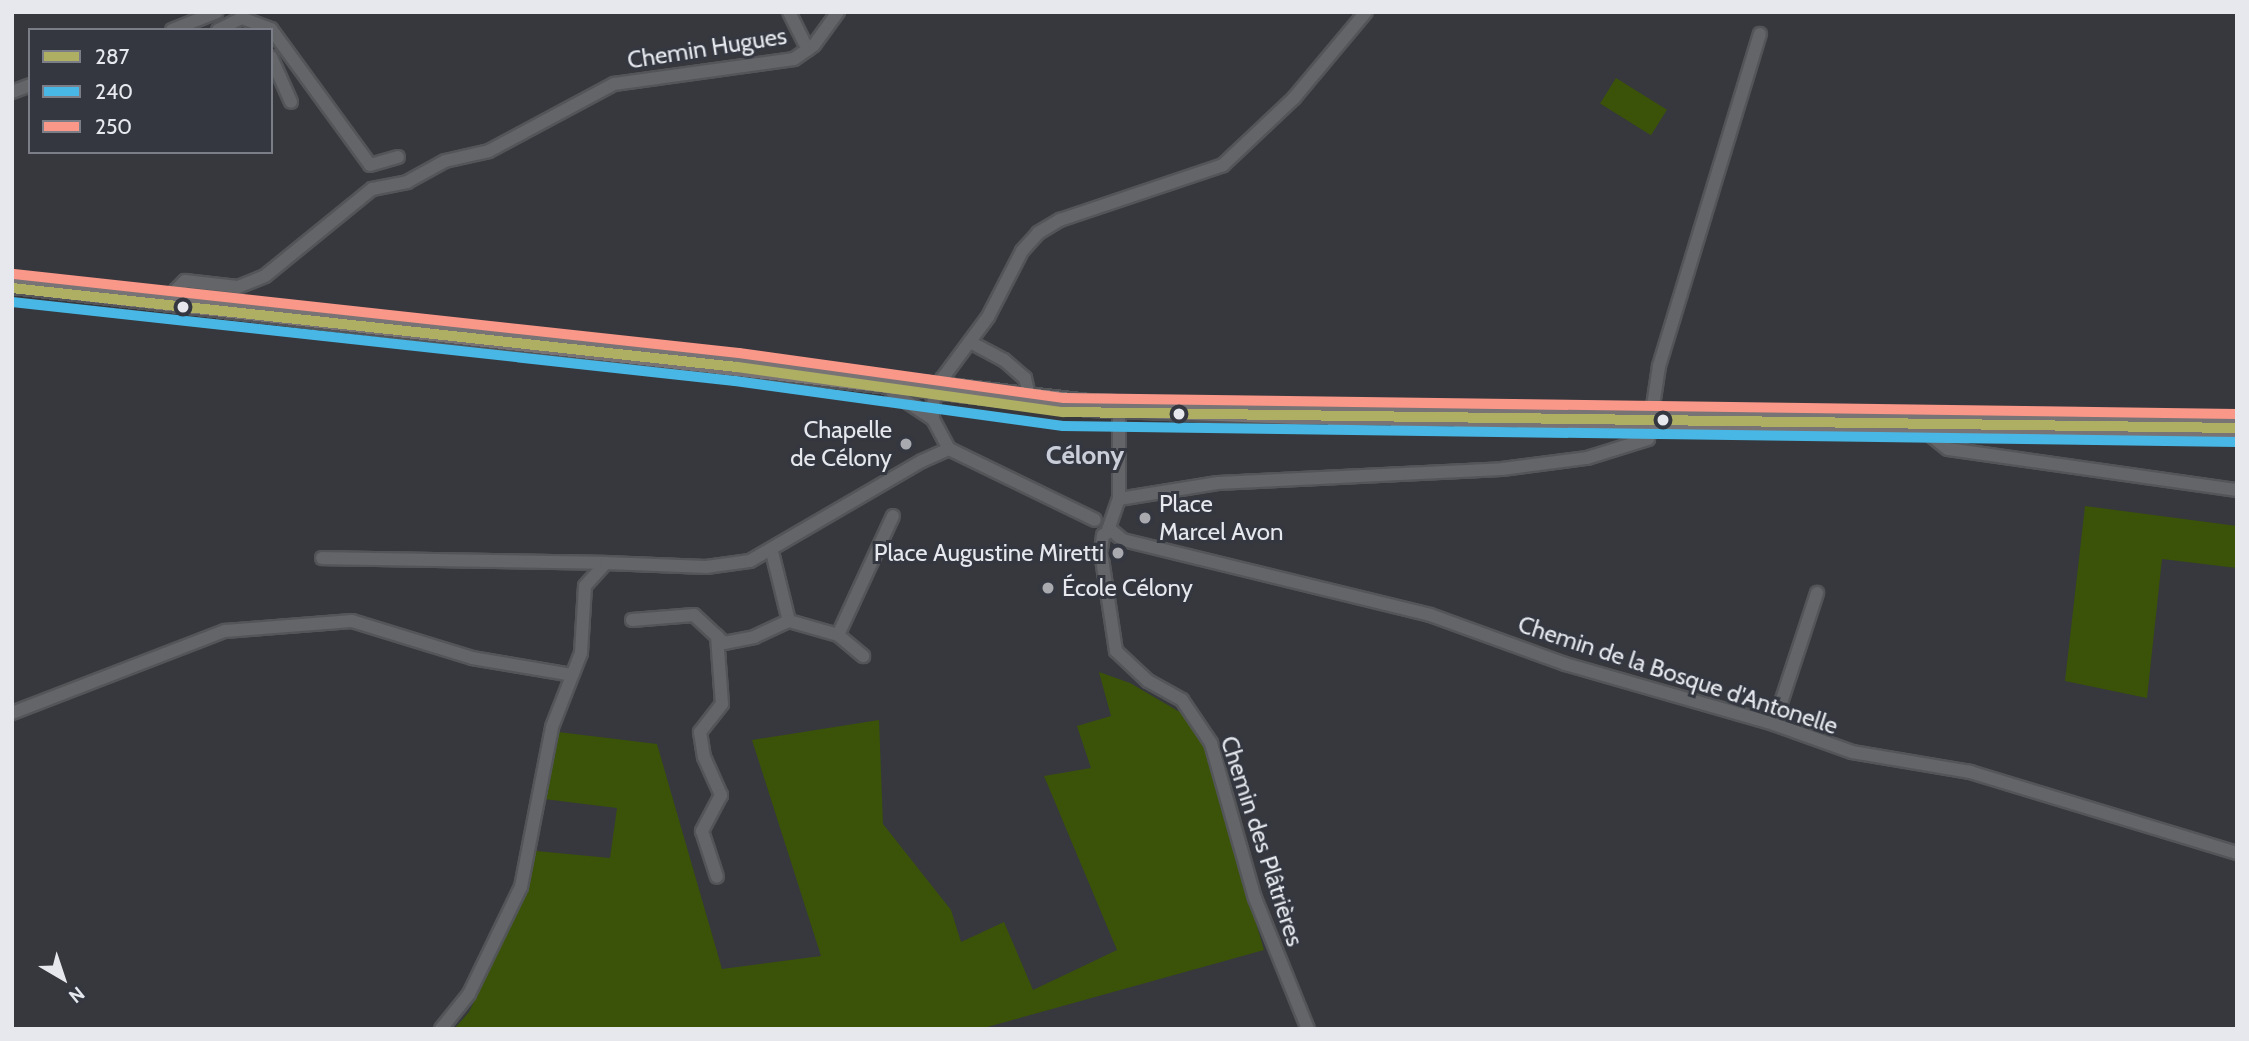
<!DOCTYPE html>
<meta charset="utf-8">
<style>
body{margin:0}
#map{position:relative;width:2249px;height:1041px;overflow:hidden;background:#37383d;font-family:Cabin,sans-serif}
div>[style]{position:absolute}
.green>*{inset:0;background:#3a5308;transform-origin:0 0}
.roads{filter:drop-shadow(2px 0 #535558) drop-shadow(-2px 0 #535558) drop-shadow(0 2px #535558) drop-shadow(0 -2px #535558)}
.street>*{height:12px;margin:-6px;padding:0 6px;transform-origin:6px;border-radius:6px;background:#636568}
.primary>*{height:21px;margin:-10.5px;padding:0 10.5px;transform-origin:10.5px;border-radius:10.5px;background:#787375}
.bus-1>*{height:10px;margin:-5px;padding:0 5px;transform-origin:5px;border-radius:5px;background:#aeaf62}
.bus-2>*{height:10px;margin:-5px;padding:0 5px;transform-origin:5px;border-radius:5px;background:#48b7e5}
.bus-3>*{height:10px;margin:-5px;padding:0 5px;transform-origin:5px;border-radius:5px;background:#f99789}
.dots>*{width:19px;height:19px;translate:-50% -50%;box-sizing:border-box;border:4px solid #343740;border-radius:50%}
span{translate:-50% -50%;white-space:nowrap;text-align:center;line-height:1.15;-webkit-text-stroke:6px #343740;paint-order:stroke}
.street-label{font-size:24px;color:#e6e8ee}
.poi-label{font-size:24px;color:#e6e8ee}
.right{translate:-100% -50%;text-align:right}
.left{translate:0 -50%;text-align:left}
.neighbourhood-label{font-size:26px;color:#caced9;font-weight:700}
.frame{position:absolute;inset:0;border:14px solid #e6e8ee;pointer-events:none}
.legend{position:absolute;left:28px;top:28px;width:245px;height:126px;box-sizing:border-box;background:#343740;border:2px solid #7b7e86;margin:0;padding:9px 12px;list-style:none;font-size:21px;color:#e6e8ee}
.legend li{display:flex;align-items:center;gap:14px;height:35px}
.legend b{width:35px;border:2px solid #7b7e86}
.north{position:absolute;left:28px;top:943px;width:70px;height:70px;-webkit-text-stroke:5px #343740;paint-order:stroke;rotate:141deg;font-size:19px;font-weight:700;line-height:28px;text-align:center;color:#e6e8ee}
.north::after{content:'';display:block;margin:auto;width:24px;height:32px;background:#e6e8ee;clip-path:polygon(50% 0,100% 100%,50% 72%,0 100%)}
</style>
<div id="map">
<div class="green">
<i style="left:1616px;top:78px;width:60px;height:30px;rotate:32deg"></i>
<i style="clip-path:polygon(2085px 506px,2237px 526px,2237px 568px,2162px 559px,2147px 698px,2065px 681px)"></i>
<i style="clip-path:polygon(1099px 672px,1130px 683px,1190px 718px,1203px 743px,1264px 950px,980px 1029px,454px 1029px,469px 1012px,527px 890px,536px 851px,610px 858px,617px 808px,544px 799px,558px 732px,657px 744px,722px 969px,821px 956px,752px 740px,879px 720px,883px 824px,951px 910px,961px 942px,1004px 922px,1033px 990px,1117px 950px,1044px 776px,1091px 768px,1077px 726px,1111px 716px)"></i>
</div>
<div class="roads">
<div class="street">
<i style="left:789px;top:12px;width:42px;rotate:63.4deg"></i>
<i style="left:172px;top:30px;width:48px;rotate:-21.8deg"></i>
<i style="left:218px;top:30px;width:27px;rotate:-27deg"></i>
<i style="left:242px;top:18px;width:31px;rotate:21deg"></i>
<i style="left:271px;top:29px;width:168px;rotate:53.9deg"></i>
<i style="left:370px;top:165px;width:29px;rotate:-16deg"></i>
<i style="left:271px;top:57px;width:49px;rotate:66deg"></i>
<i style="left:12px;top:92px;width:19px;rotate:-21deg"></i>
<i style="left:174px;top:303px;width:13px;rotate:-81deg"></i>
<i style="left:176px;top:290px;width:13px;rotate:-45deg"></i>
<i style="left:185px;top:281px;width:53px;rotate:6.5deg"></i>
<i style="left:238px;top:287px;width:29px;rotate:-22deg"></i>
<i style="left:265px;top:276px;width:138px;rotate:-39.1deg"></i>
<i style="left:372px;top:189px;width:36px;rotate:-11deg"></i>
<i style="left:407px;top:182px;width:43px;rotate:-28.9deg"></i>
<i style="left:445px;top:161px;width:45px;rotate:-12.8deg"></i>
<i style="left:489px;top:151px;width:142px;rotate:-28.2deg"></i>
<i style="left:614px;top:84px;width:182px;rotate:-7.9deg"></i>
<i style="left:794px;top:59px;width:24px;rotate:-35deg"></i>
<i style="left:814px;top:45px;width:41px;rotate:-54deg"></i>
<i style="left:970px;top:342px;width:38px;rotate:28deg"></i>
<i style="left:1004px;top:360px;width:28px;rotate:41deg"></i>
<i style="left:1025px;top:378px;width:22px;rotate:77deg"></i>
<i style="left:892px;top:392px;width:49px;rotate:33.4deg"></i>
<i style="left:933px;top:419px;width:34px;rotate:62deg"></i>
<i style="left:933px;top:419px;width:13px;rotate:-94deg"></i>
<i style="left:932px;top:406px;width:29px;rotate:-70deg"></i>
<i style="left:942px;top:379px;width:77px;rotate:-53.4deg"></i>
<i style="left:988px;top:317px;width:74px;rotate:-62.7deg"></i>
<i style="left:1022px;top:251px;width:24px;rotate:-48deg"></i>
<i style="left:1038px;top:233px;width:26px;rotate:-31deg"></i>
<i style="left:1060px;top:220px;width:172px;rotate:-18.6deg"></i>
<i style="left:1223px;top:165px;width:98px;rotate:-43.3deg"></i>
<i style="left:1294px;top:98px;width:112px;rotate:-50.1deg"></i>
<i style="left:1918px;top:425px;width:38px;rotate:39deg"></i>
<i style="left:1948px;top:449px;width:292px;rotate:8.1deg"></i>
<i style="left:1119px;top:499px;width:100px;rotate:-9.2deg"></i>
<i style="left:1218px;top:483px;width:284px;rotate:-2.8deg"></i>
<i style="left:1502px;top:469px;width:86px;rotate:-7.4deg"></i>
<i style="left:1587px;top:458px;width:64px;rotate:-17.3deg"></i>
<i style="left:1648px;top:439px;width:74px;rotate:-81.4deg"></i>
<i style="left:1659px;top:366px;width:347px;rotate:-73.1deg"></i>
<i style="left:1111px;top:530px;width:16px;rotate:40deg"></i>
<i style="left:1123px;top:540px;width:316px;rotate:13.7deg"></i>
<i style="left:1430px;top:615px;width:144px;rotate:19.9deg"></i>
<i style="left:1565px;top:664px;width:217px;rotate:16deg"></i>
<i style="left:1774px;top:724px;width:83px;rotate:19.7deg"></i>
<i style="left:1852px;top:752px;width:120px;rotate:9.6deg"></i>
<i style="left:1970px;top:772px;width:279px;rotate:16.9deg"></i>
<i style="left:1107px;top:533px;width:36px;rotate:-71deg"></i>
<i style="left:1119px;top:499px;width:93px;rotate:-90deg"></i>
<i style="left:1103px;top:535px;width:17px;rotate:97deg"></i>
<i style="left:1101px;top:552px;width:100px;rotate:81.4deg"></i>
<i style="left:1116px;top:651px;width:44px;rotate:43.2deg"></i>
<i style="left:1148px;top:681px;width:39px;rotate:29deg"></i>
<i style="left:1182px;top:700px;width:52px;rotate:56deg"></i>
<i style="left:1211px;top:743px;width:161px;rotate:74.2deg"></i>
<i style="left:1255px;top:898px;width:141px;rotate:68deg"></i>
<i style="left:772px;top:552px;width:71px;rotate:76.2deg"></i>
<i style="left:789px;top:621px;width:51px;rotate:15.9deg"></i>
<i style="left:838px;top:635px;width:33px;rotate:40deg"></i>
<i style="left:322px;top:558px;width:284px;rotate:1deg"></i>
<i style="left:632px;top:620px;width:62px;rotate:-4.6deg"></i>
<i style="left:694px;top:615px;width:41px;rotate:43deg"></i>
<i style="left:724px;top:643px;width:31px;rotate:-11deg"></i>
<i style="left:754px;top:637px;width:38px;rotate:-25deg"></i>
<i style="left:838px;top:635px;width:131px;rotate:-65.2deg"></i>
<i style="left:717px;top:636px;width:68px;rotate:85.8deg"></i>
<i style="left:722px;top:704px;width:36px;rotate:128deg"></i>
<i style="left:700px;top:732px;width:25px;rotate:81deg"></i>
<i style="left:704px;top:757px;width:42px;rotate:65.9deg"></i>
<i style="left:721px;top:795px;width:41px;rotate:117.8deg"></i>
<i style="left:702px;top:831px;width:48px;rotate:71.9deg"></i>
<i style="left:12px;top:713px;width:228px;rotate:-21.1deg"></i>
<i style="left:225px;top:631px;width:127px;rotate:-4.5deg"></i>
<i style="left:352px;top:621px;width:126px;rotate:17.1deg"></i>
<i style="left:472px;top:658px;width:101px;rotate:9.6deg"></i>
<i style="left:1774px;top:724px;width:138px;rotate:-71.8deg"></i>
<i style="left:441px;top:1029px;width:45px;rotate:-51.3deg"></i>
<i style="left:469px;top:994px;width:119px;rotate:-64.1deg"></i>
<i style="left:521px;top:887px;width:163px;rotate:-79deg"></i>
<i style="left:552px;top:727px;width:79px;rotate:-68.6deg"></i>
<i style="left:581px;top:653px;width:67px;rotate:-86.6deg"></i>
<i style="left:585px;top:586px;width:31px;rotate:-48deg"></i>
<i style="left:606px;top:563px;width:100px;rotate:2.3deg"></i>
<i style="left:706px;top:567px;width:44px;rotate:-7.8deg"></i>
<i style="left:750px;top:561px;width:199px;rotate:-30.2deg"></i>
<i style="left:922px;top:461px;width:30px;rotate:-24deg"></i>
<i style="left:949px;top:449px;width:162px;rotate:25.9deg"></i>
</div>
<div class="primary">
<i style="left:12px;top:282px;width:1083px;rotate:6.52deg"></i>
<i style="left:1088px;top:405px;width:208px;rotate:2.2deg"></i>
<i style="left:1296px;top:413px;width:941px;rotate:0.91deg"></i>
</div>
</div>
<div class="bus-1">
<i style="left:12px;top:288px;width:729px;rotate:6.22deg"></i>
<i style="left:737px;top:367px;width:329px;rotate:7.9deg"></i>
<i style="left:1063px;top:412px;width:1174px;rotate:0.78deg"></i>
</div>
<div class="bus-2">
<i style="left:12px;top:302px;width:727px;rotate:6.24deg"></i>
<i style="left:735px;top:381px;width:331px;rotate:7.8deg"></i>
<i style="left:1063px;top:426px;width:1174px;rotate:0.78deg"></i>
</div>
<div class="bus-3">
<i style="left:14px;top:274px;width:729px;rotate:6.22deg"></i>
<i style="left:739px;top:353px;width:328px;rotate:7.9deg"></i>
<i style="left:1064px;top:398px;width:1173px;rotate:0.78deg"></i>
</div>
<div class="dots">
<i style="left:183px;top:307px;background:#e6e8ee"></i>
<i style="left:1179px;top:414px;background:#e6e8ee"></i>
<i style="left:1663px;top:420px;background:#e6e8ee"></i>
<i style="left:906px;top:444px;background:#a9aab0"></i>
<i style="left:1145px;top:518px;background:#a9aab0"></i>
<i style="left:1118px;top:553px;background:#a9aab0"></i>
<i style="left:1048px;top:588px;background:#a9aab0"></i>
</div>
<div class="street-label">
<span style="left:707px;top:48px;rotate:-9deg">Chemin Hugues</span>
<span style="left:1678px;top:675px;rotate:18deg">Chemin de la Bosque d'Antonelle</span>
<span style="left:1262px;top:841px;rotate:72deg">Chemin des Plâtrières</span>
</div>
<div class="poi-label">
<span class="right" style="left:892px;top:444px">Chapelle<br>de Célony</span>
<span class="left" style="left:1159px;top:518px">Place<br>Marcel Avon</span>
<span class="right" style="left:1104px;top:553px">Place Augustine Miretti</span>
<span class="left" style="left:1062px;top:588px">École Célony</span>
</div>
<div class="neighbourhood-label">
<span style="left:1085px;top:456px">Célony</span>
</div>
<div class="frame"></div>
<ul class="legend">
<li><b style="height:9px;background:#aeaf62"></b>287</li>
<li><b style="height:9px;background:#48b7e5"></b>240</li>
<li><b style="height:9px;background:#f99789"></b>250</li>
</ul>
<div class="north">N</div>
</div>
